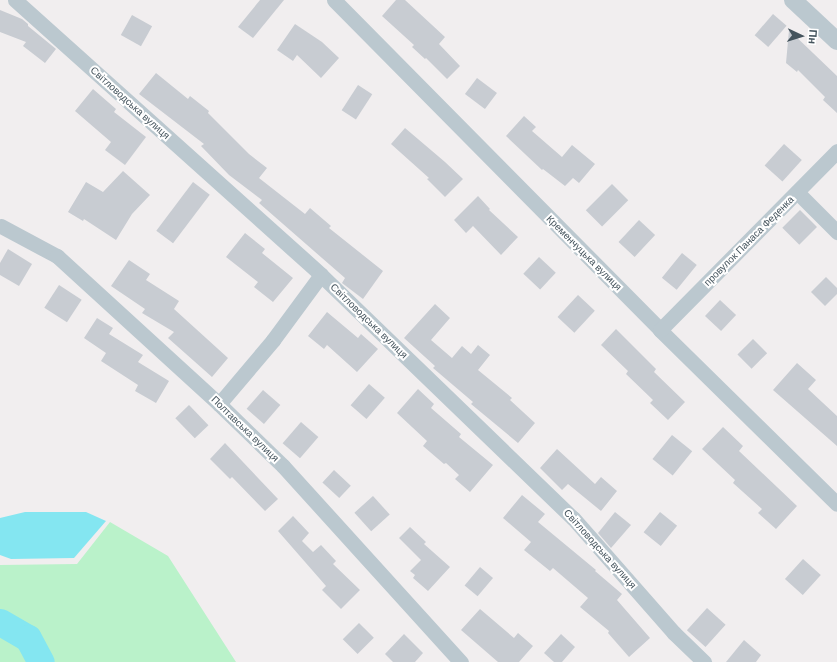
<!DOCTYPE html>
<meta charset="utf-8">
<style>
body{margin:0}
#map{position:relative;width:837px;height:662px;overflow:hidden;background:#f1eeef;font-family:Arial,sans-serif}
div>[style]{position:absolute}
.green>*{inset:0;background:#baf2ca}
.water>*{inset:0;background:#84e6f1}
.river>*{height:27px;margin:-13.5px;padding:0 13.5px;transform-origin:13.5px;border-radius:13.5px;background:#84e6f1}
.building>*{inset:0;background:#c8ccd2;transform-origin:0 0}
.minor>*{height:15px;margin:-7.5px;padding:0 7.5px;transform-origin:7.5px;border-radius:7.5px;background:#bbc8cf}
.tertiary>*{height:18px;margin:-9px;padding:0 9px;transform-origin:9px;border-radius:9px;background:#bbc8cf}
span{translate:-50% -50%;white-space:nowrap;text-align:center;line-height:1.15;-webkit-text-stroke:4px #fff;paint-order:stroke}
.street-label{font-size:10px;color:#45545d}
.north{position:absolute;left:781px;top:16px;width:40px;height:40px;-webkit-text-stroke:3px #fff;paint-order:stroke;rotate:94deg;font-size:11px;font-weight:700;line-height:16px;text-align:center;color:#45545d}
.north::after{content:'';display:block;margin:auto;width:14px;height:18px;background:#45545d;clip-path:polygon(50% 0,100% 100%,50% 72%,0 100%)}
</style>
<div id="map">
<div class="green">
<i style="clip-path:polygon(110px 522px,168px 556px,236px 662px,0 662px,0 565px,77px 564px)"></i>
</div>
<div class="water">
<i style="clip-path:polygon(25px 512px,86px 512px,106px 521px,74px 558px,11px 559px,0 555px,0 518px)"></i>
</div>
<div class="river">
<i style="left:0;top:622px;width:32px;rotate:30deg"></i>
<i style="left:28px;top:638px;width:27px;rotate:62deg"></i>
</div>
<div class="building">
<i style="clip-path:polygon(260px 0,284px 0,253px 38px,238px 27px)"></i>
<i style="clip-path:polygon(396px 0,405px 0,445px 37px,439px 44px,460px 66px,447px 79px,426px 58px,425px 59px,412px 47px,414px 45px,382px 16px)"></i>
<i style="clip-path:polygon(0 10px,22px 19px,28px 24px,28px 26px,56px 49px,45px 63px,23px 46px,26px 42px,0 32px)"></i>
<i style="left:773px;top:14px;width:18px;height:28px;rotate:41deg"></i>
<i style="left:132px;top:15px;width:23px;height:23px;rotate:29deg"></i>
<i style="clip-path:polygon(295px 24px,322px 42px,339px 58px,321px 78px,297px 55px,293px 61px,277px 50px)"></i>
<i style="clip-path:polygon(789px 30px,837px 76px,837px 113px,823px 100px,825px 97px,798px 70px,797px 72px,786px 63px)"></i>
<i style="clip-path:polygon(156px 73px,188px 99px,190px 96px,209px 111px,208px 113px,249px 154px,267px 168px,259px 178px,305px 214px,310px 208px,331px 226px,329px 228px,383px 271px,363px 299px,342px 283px,345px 278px,322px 258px,259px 203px,262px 200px,229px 175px,201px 146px,204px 144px,139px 94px)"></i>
<i style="left:477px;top:78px;width:25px;height:20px;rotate:37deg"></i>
<i style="left:358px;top:85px;width:17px;height:30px;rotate:33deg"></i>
<i style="clip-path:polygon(93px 89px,116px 109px,114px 112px,146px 137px,125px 165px,105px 150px,111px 142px,75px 111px)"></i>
<i style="clip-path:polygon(524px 116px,536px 127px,532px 131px,562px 157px,572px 145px,595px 164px,579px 183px,573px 178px,565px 186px,543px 169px,542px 170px,506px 136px)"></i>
<i style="clip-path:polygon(405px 128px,445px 162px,463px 179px,445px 197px,427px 179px,429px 178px,391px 144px)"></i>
<i style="left:784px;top:144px;width:24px;height:29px;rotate:42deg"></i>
<i style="clip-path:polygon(123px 171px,150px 195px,132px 214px,116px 240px,84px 219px,83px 221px,68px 212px,86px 182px,103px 192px)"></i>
<i style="left:193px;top:182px;width:21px;height:61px;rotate:37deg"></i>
<i style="left:612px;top:184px;width:23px;height:37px;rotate:45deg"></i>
<i style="clip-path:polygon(478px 196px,490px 209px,489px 210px,518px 237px,501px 255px,473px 226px,466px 233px,454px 220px)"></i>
<i style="left:800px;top:210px;width:24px;height:25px;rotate:45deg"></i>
<i style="left:639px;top:220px;width:22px;height:30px;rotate:43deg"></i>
<i style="clip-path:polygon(245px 233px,265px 249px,262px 253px,293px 278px,273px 302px,254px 287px,258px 282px,226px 257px)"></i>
<i style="clip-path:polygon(8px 249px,32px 264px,19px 286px,0 275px,0 263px)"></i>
<i style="left:682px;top:253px;width:19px;height:32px;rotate:39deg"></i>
<i style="left:539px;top:257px;width:23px;height:23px;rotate:43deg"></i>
<i style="clip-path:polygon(129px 260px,150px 274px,146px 280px,179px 301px,174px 309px,228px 358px,212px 377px,168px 338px,174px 332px,142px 313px,145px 309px,111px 286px)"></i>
<i style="clip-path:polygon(826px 277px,837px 288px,837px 294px,825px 306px,811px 292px)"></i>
<i style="left:59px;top:285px;width:27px;height:27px;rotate:33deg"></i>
<i style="left:578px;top:295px;width:23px;height:30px;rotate:43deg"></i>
<i style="left:720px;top:300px;width:22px;height:22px;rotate:43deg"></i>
<i style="clip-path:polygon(435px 304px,450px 318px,431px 340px,452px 358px,462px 346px,471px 354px,478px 345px,490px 355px,478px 370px,512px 398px,510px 400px,535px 423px,518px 443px,471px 404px,473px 402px,433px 368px,435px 366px,404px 338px)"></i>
<i style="clip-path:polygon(327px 312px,358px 338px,361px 334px,378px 349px,357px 372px,327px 345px,324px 349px,308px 336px)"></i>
<i style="clip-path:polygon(97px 318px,113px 328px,109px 334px,143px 355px,138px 362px,169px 381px,156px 403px,135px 391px,138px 385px,101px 361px,106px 353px,84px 338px)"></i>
<i style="clip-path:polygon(616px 329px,656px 369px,654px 372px,685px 402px,668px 420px,650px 403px,653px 400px,626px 374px,628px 371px,601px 345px)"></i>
<i style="left:753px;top:339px;width:20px;height:22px;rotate:45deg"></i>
<i style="clip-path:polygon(797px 363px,816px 380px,808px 389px,837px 416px,837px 446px,773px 390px)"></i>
<i style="left:369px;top:384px;width:21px;height:28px;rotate:41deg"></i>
<i style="clip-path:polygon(418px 389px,434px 404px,431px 408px,461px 434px,459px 437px,493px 465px,470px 492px,455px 479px,459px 475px,446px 463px,444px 464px,423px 446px,427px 441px,397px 413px)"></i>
<i style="left:263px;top:390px;width:23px;height:25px;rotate:41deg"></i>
<i style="left:189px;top:405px;width:28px;height:19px;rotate:46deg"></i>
<i style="left:301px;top:422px;width:23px;height:28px;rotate:41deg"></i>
<i style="clip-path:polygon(723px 427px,743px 446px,739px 451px,797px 506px,776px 529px,758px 513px,762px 509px,733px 483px,735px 480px,702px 449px)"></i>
<i style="left:672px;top:435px;width:26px;height:31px;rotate:39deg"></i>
<i style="clip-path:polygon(225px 443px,278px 499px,265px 511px,232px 477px,230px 479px,210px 459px)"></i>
<i style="clip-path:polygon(557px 449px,595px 484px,601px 477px,617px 491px,601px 511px,568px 484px,562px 490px,540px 468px)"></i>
<i style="left:334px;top:470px;width:23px;height:17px;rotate:43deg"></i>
<i style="clip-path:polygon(522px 495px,545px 514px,538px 522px,596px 570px,595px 571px,622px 594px,617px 600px,650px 638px,629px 657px,608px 633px,609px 631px,580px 607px,588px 598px,553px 568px,550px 571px,524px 550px,531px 542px,503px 518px)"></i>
<i style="left:373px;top:496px;width:25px;height:25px;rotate:48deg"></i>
<i style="clip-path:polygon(615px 512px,631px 525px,611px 548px,598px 533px)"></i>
<i style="left:660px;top:512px;width:22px;height:26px;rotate:39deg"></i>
<i style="clip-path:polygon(293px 516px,309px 533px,302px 541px,313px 552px,321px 545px,336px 561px,333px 564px,360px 590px,341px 609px,322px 590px,326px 586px,278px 531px)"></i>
<i style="clip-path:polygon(410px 527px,426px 542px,424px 544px,450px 567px,428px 591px,413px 578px,415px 575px,410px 571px,421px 560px,399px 538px)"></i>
<i style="left:803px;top:559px;width:24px;height:27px;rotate:42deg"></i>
<i style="left:480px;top:567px;width:17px;height:24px;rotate:40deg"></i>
<i style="left:707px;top:608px;width:25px;height:30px;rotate:42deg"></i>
<i style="clip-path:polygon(480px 609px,514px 638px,518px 633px,533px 646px,519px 662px,498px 662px,461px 630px)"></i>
<i style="left:359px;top:623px;width:21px;height:23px;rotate:45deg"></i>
<i style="clip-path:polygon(404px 634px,423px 653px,415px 662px,393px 662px,385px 654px)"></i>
<i style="clip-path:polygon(561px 634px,575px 647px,562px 662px,554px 662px,544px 653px)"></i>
<i style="clip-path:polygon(744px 640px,761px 655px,756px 662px,726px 662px)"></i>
</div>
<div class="minor">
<i style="left:15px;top:0;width:411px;rotate:41.9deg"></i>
<i style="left:321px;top:275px;width:350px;rotate:44deg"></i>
<i style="left:573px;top:518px;width:153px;rotate:48.7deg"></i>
<i style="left:674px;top:633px;width:42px;rotate:44deg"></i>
<i style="left:334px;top:0;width:464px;rotate:45.3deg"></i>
<i style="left:660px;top:330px;width:248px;rotate:44.5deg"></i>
<i style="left:797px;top:192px;width:57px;rotate:45deg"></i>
<i style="left:1px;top:226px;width:64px;rotate:28.2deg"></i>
<i style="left:57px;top:256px;width:219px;rotate:42.4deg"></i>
<i style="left:219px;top:404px;width:89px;rotate:44.1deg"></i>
<i style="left:283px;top:466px;width:265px;rotate:47.8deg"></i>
<i style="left:660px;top:330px;width:252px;rotate:-45.3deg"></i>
<i style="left:219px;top:404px;width:84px;rotate:-49.8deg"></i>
<i style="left:273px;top:340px;width:81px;rotate:-53.6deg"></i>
</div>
<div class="tertiary">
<i style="left:793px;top:0;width:60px;rotate:43deg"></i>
</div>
<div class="street-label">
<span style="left:130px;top:103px;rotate:42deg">Світловодська вулиця</span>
<span style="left:749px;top:241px;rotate:-45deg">провулок Панаса Феденка</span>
<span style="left:584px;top:253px;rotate:45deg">Кременчуцька вулиця</span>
<span style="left:369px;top:321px;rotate:44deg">Світловодська вулиця</span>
<span style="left:245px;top:429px;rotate:44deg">Полтавська вулиця</span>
<span style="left:600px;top:549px;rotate:48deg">Світловодська вулиця</span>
</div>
<div class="north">Пн</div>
</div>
